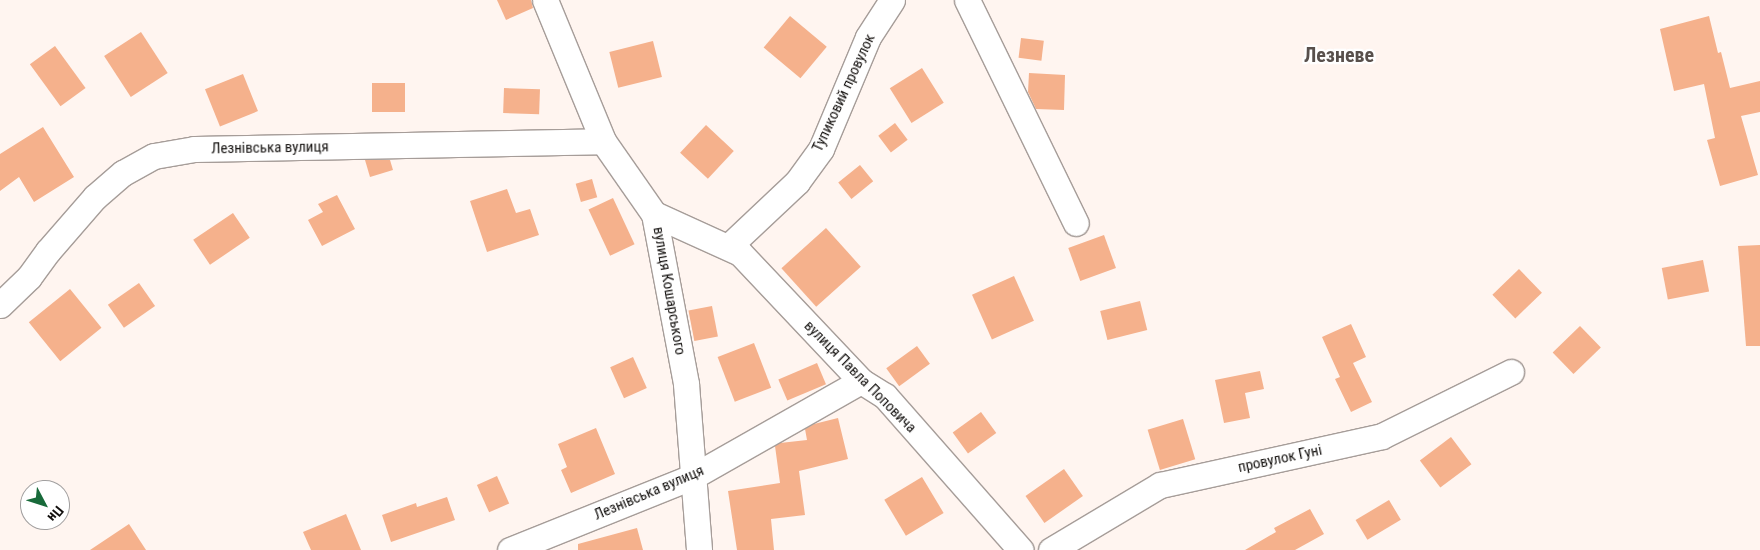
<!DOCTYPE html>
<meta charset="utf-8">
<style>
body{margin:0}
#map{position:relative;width:1760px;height:550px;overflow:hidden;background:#fff5f0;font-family:"Roboto Condensed",sans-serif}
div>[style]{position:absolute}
.building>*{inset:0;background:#f5b18c;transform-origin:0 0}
.roads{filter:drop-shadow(1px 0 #a69d99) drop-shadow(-1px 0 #a69d99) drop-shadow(0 1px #a69d99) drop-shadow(0 -1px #a69d99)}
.minor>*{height:25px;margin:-12.5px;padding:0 12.5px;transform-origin:12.5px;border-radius:12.5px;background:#fff}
span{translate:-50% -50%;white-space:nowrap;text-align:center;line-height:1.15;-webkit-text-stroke:4.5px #fff;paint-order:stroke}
.street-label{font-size:15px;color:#13100e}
.district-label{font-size:20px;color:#58504c;font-weight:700}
.north{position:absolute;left:20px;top:480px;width:50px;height:50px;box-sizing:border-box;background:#fff;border:1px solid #a19f9f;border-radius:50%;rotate:130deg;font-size:14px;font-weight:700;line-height:20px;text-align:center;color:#13100e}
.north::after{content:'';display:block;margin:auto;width:18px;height:22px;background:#186a3a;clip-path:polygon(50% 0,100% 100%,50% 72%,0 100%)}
</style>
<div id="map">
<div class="building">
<i style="clip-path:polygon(497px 0,531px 0,533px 8px,506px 20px)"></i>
<i style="left:790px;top:16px;width:48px;height:41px;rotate:40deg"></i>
<i style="clip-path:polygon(1709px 16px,1718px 53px,1721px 52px,1730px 88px,1760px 81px,1760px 112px,1741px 116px,1758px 175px,1720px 186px,1707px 140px,1715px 138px,1704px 84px,1674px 91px,1660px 29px)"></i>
<i style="left:141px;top:32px;width:49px;height:44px;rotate:57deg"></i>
<i style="left:1021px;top:38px;width:23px;height:20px;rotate:7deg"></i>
<i style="left:653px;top:41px;width:37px;height:45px;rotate:76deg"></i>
<i style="left:55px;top:46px;width:52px;height:31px;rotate:54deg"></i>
<i style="left:922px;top:68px;width:41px;height:38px;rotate:58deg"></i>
<i style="clip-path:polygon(1029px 73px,1065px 75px,1064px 110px,1036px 109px,1028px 92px)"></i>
<i style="left:243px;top:74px;width:40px;height:41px;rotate:68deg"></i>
<i style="left:372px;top:83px;width:33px;height:29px"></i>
<i style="left:504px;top:88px;width:36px;height:25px;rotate:2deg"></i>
<i style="left:895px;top:123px;width:21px;height:21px;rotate:53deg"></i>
<i style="left:706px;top:125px;width:38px;height:38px;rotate:43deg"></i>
<i style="clip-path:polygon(43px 127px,74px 177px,34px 202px,19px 177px,0 191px,0 154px)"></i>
<i style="clip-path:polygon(365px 160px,390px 160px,393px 170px,370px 177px)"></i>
<i style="left:860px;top:165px;width:21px;height:28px;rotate:51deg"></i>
<i style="left:592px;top:179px;width:19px;height:17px;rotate:74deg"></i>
<i style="clip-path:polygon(507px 189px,516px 213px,530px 209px,539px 235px,487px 252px,470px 201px)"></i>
<i style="clip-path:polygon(337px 195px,355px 229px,322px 246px,308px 220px,323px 212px,318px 204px)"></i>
<i style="left:613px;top:198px;width:51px;height:27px;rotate:65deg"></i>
<i style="left:233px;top:213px;width:30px;height:48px;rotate:56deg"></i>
<i style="left:826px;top:228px;width:52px;height:60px;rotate:48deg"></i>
<i style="left:1104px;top:235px;width:35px;height:38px;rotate:70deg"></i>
<i style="clip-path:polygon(1760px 245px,1760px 346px,1746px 346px,1738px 246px)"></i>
<i style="left:1703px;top:260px;width:32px;height:42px;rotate:79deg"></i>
<i style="left:1519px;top:269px;width:33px;height:37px;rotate:46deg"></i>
<i style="left:1014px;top:276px;width:49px;height:46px;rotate:66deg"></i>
<i style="left:139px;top:283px;width:28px;height:38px;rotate:55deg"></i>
<i style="left:70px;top:289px;width:50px;height:53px;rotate:51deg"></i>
<i style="left:1140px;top:301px;width:30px;height:41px;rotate:76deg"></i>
<i style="left:712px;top:306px;width:31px;height:24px;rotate:79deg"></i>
<i style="clip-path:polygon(1351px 324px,1366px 357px,1353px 363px,1372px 402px,1351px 412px,1335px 379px,1340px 377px,1322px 337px)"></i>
<i style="left:1580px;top:326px;width:30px;height:38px;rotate:46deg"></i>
<i style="left:754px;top:343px;width:48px;height:39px;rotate:69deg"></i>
<i style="left:917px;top:346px;width:22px;height:38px;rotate:54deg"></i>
<i style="left:633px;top:357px;width:34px;height:25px;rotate:66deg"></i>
<i style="left:817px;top:363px;width:23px;height:42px;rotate:67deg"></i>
<i style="clip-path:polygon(1260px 371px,1264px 389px,1245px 393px,1250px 418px,1224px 423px,1215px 380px)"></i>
<i style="left:981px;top:412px;width:26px;height:35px;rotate:54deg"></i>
<i style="clip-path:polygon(838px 418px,848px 459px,799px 471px,805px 515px,771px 519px,774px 550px,737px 550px,728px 491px,780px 483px,775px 446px,780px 443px,807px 440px,805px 429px,814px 424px)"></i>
<i style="left:1183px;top:419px;width:42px;height:37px;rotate:73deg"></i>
<i style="clip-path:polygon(596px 428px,615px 474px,571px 493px,561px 470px,567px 467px,558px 444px)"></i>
<i style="left:1451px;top:437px;width:34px;height:39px;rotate:53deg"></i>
<i style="left:1064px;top:469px;width:33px;height:47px;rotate:55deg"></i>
<i style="left:497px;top:476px;width:30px;height:22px;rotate:66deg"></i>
<i style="left:922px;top:477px;width:42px;height:44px;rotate:59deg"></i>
<i style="clip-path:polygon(447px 497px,455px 520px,391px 542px,382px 515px,416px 503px,417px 507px)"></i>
<i style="left:1389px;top:500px;width:23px;height:39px;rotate:59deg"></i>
<i style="clip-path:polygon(1310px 509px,1324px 534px,1295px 550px,1245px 550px,1276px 532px,1274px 528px)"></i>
<i style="clip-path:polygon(346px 514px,361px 550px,311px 550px,303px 532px)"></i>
<i style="clip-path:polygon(129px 524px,146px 550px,90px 550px)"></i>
<i style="clip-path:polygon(637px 528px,643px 550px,578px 550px,578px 544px)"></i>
</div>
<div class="roads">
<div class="minor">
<i style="left:545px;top:0;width:152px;rotate:67.6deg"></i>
<i style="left:603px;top:141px;width:89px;rotate:55.1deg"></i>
<i style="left:654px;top:214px;width:173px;rotate:79.3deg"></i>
<i style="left:686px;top:384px;width:167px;rotate:85.5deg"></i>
<i style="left:967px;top:0;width:248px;rotate:64deg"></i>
<i style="left:654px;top:214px;width:94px;rotate:24.4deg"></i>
<i style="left:740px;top:253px;width:176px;rotate:46.6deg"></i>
<i style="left:861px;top:381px;width:28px;rotate:32deg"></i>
<i style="left:885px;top:396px;width:205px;rotate:48.6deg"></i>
<i style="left:728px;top:247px;width:95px;rotate:-43.3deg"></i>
<i style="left:797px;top:182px;width:41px;rotate:-54deg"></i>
<i style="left:821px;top:149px;width:121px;rotate:-67.2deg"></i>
<i style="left:868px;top:37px;width:44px;rotate:-57deg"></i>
<i style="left:0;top:305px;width:40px;rotate:-44deg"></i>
<i style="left:29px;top:277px;width:32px;rotate:-54deg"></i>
<i style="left:48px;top:251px;width:72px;rotate:-49deg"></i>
<i style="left:95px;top:197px;width:37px;rotate:-41deg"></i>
<i style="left:123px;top:173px;width:35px;rotate:-29deg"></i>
<i style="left:154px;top:156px;width:41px;rotate:-9.9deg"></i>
<i style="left:194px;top:149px;width:409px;rotate:-1.1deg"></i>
<i style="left:510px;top:550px;width:196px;rotate:-21.9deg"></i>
<i style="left:692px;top:477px;width:194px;rotate:-29.6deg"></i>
<i style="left:1051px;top:550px;width:127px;rotate:-30.8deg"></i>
<i style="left:1160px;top:485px;width:227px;rotate:-12.4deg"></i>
<i style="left:1382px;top:436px;width:144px;rotate:-26.4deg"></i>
</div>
</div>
<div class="street-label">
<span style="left:844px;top:93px;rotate:-65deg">Тупиковий провулок</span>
<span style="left:270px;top:148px;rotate:-1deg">Лезнівська вулиця</span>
<span style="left:669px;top:291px;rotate:80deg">вулиця Кошарського</span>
<span style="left:860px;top:377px;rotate:45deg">вулиця Павла Поповича</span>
<span style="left:1280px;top:459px;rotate:-12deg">провулок Гуні</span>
<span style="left:649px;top:493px;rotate:-23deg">Лезнівська вулиця</span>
</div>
<div class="district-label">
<span style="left:1339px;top:55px">Лезневе</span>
</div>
<div class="north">Пн</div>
</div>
